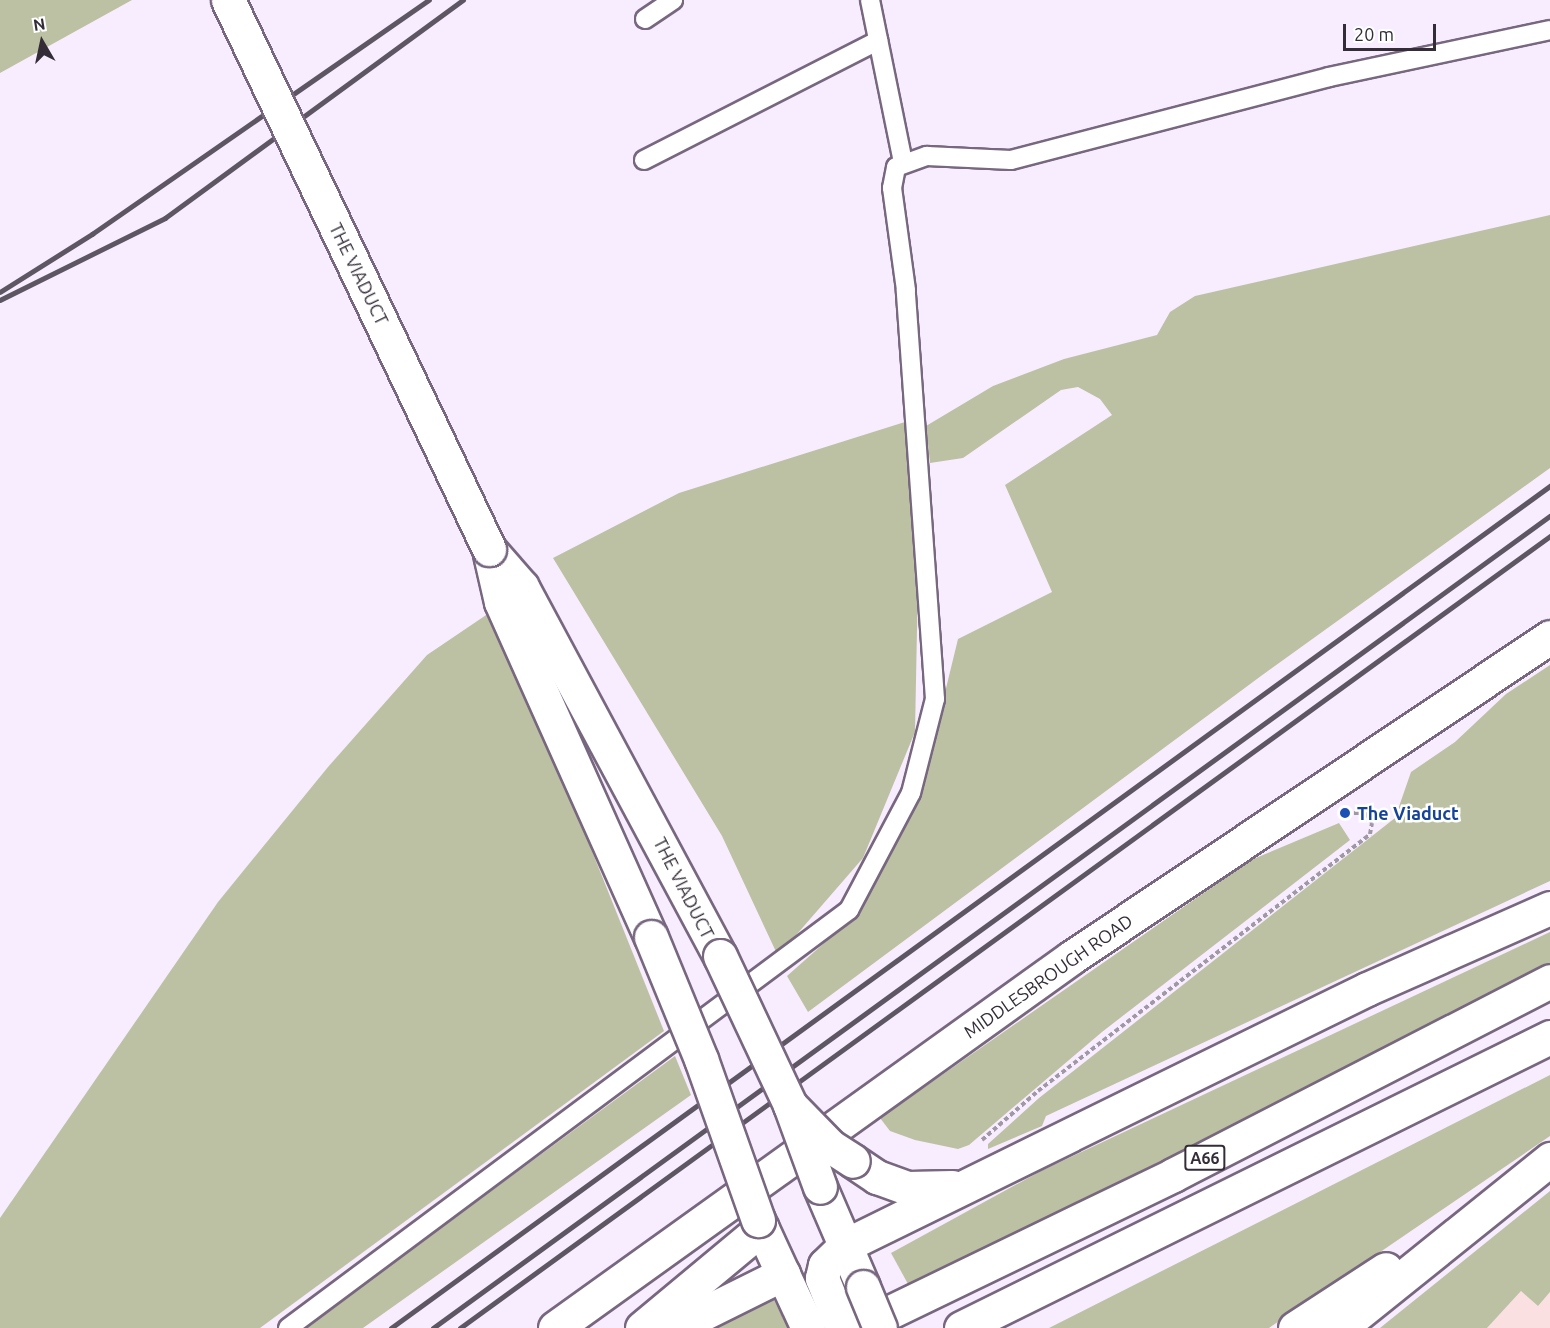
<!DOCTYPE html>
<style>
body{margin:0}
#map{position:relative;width:1550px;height:1328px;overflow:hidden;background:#f8edfe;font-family:Ubuntu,sans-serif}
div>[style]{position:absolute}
.commercial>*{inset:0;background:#fbe0e1}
.green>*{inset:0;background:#bdc1a3}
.path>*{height:4px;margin-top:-2px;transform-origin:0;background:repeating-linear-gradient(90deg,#a198a6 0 4.5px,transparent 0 7.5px)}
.roads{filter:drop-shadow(2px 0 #77677f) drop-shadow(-2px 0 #77677f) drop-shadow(0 2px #77677f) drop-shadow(0 -2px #77677f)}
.service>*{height:18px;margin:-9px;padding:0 9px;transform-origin:9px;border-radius:9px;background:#fff}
.tertiary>*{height:33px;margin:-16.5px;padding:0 16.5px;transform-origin:16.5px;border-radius:16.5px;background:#fff}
.secondary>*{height:33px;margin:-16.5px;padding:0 16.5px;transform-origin:16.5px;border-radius:16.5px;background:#fff}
.trunk>*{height:33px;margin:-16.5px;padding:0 16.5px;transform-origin:16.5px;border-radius:16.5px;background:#fff}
.rail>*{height:4.5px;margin:-2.25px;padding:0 2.25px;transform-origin:2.25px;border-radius:2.25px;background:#5e5663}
.bridges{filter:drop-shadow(2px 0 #77677f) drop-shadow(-2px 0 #77677f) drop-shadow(0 2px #77677f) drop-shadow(0 -2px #77677f)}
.tertiary-bridge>*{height:33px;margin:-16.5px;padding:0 16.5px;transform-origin:16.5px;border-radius:16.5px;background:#fff}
.trunk-bridge>*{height:33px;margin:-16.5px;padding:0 16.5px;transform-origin:16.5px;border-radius:16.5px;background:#fff}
.dots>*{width:16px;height:16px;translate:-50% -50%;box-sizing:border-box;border:3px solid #fff;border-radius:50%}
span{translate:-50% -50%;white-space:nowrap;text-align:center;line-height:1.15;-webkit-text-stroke:5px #fff;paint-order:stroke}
.shield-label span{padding:2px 4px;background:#fff;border:2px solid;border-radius:4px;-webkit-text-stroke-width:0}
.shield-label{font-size:16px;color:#342d38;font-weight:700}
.street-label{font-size:18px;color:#342d38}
.transit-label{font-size:18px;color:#164399;font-weight:700}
.left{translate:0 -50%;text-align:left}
.north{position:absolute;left:12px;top:12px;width:60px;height:60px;-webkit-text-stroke:4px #fff;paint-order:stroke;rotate:351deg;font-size:16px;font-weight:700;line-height:24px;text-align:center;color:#342d38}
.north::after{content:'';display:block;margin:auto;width:21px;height:27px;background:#342d38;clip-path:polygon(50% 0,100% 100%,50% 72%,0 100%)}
.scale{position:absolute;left:1343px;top:24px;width:93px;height:27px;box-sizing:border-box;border:3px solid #342d38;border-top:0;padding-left:8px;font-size:18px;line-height:21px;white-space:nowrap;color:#342d38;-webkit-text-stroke:4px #fff;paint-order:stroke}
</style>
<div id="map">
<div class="commercial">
<i style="clip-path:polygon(1521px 1291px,1538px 1306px,1550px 1292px,1550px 1328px,1487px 1328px)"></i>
</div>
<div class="green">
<i style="clip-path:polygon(0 0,132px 0,0 73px)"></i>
<i style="clip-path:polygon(1550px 215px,1550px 468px,1261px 676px,808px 1012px,787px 976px,849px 921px,920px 795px,958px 639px,1052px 592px,1005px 485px,1112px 415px,1100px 399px,1078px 387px,1061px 390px,963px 458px,930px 463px,926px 426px,993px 386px,1064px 359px,1157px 335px,1170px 312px,1195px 296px)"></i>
<i style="clip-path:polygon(908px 421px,918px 578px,915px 732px,863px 858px,778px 956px,722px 836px,553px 558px,679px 493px)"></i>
<i style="clip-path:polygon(495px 609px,664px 1031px,260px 1328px,0 1328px,0 1218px,218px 902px,328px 767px,427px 655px)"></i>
<i style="clip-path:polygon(1550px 665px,1550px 881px,1046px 1116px,1042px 1126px,988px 1149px,988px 1144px,1039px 1098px,1395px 818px,1411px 772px,1455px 742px,1506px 694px)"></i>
<i style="clip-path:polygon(1339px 823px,1350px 840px,1102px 1032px,969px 1145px,958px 1149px,915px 1140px,890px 1131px,880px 1118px,1251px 860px)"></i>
<i style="clip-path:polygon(1550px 932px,1550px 964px,1331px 1079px,908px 1284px,891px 1253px,1041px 1171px)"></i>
<i style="clip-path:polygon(675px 1056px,691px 1095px,363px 1328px,304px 1328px)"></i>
<i style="clip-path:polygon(1550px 1075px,1550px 1136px,1269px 1328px,1049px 1328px)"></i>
<i style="clip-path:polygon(1550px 1191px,1550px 1292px,1538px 1306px,1521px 1291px,1487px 1328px,1380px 1328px)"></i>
<i style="clip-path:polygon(771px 1294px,788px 1328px,710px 1328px)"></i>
</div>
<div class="path">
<i style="left:982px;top:1140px;width:74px;rotate:-41.2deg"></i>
<i style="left:1038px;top:1091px;width:420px;rotate:-37.7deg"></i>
<i style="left:1370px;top:834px;width:11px;rotate:-80deg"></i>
<i style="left:1372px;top:823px;width:12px;rotate:-121deg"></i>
<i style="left:1366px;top:813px;width:18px;rotate:180deg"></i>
</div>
<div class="roads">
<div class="service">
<i style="left:870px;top:0;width:165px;rotate:78.5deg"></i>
<i style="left:645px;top:19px;width:34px;rotate:-34deg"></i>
<i style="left:644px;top:160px;width:263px;rotate:-27deg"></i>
<i style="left:288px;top:1328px;width:700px;rotate:-36.69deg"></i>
<i style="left:849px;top:910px;width:132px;rotate:-62.1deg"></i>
<i style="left:911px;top:793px;width:97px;rotate:-75.7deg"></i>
<i style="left:935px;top:699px;width:410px;rotate:-94.1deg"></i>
<i style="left:906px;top:290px;width:103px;rotate:-97.8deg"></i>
<i style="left:892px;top:188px;width:21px;rotate:-79deg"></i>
<i style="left:896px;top:167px;width:33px;rotate:-20deg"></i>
<i style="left:927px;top:156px;width:84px;rotate:2.7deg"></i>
<i style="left:1011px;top:160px;width:329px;rotate:-14.6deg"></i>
<i style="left:1329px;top:77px;width:226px;rotate:-12deg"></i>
</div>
<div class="tertiary">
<i style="left:489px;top:549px;width:50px;rotate:49deg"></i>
<i style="left:522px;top:587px;width:419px;rotate:61.8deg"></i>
<i style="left:490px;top:554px;width:49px;rotate:77.1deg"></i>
<i style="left:501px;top:602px;width:367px;rotate:65.9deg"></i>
<i style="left:820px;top:1187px;width:109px;rotate:66.7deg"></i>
<i style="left:758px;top:1220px;width:119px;rotate:65.2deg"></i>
<i style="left:842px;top:1328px;width:54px;rotate:-111.8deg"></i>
<i style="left:822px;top:1278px;width:13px;rotate:-77deg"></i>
<i style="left:825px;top:1265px;width:29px;rotate:-44deg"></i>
</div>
<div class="secondary">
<i style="left:555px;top:1328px;width:636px;rotate:-35.66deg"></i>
<i style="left:1072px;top:957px;width:575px;rotate:-33.8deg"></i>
</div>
<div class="trunk">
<i style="left:853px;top:1161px;width:29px;rotate:34deg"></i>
<i style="left:877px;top:1177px;width:33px;rotate:20deg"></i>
<i style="left:908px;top:1188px;width:44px;rotate:-1.3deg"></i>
<i style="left:846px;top:1245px;width:580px;rotate:-26.17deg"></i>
<i style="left:1367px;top:989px;width:200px;rotate:-23.9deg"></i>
<i style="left:642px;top:1328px;width:156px;rotate:-39.8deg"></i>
<i style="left:674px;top:1328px;width:122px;rotate:-26.4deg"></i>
<i style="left:857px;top:1328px;width:351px;rotate:-25.8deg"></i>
<i style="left:1173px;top:1175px;width:424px;rotate:-27.2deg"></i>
<i style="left:961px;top:1328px;width:657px;rotate:-26.29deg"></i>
<i style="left:1295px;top:1328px;width:108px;rotate:-33deg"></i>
<i style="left:1340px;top:1328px;width:270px;rotate:-38.8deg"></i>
</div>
</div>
<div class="rail">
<i style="left:0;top:292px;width:109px;rotate:-32.2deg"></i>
<i style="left:92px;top:234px;width:410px;rotate:-34.8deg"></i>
<i style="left:0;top:300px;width:184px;rotate:-26.4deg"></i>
<i style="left:165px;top:218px;width:369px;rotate:-36.2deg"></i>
<i style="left:391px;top:1328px;width:1433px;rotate:-36deg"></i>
<i style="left:433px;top:1328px;width:1381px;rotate:-36.02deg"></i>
<i style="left:460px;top:1328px;width:1347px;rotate:-36deg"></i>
</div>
<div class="bridges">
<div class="tertiary-bridge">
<i style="left:228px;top:0;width:608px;rotate:64.57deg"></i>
<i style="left:651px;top:937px;width:132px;rotate:67.7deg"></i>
<i style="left:701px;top:1059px;width:171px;rotate:70.5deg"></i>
<i style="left:720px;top:956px;width:165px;rotate:64.8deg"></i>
<i style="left:790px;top:1105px;width:87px;rotate:69.9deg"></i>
<i style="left:863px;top:1287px;width:44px;rotate:67.5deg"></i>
</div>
<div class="trunk-bridge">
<i style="left:790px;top:1105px;width:57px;rotate:45.7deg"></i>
<i style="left:830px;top:1146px;width:27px;rotate:33deg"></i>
</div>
</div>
<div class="dots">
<i style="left:1345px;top:813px;background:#1a4fb4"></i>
</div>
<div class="shield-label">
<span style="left:1205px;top:1158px">A66</span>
</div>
<div class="street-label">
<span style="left:359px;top:274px;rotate:64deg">THE VIADUCT</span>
<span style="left:684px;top:888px;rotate:63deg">THE VIADUCT</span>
<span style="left:1048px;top:976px;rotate:-35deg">MIDDLESBROUGH ROAD</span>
</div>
<div class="transit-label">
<span class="left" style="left:1357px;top:813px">The Viaduct</span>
</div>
<div class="north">N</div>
<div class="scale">20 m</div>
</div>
